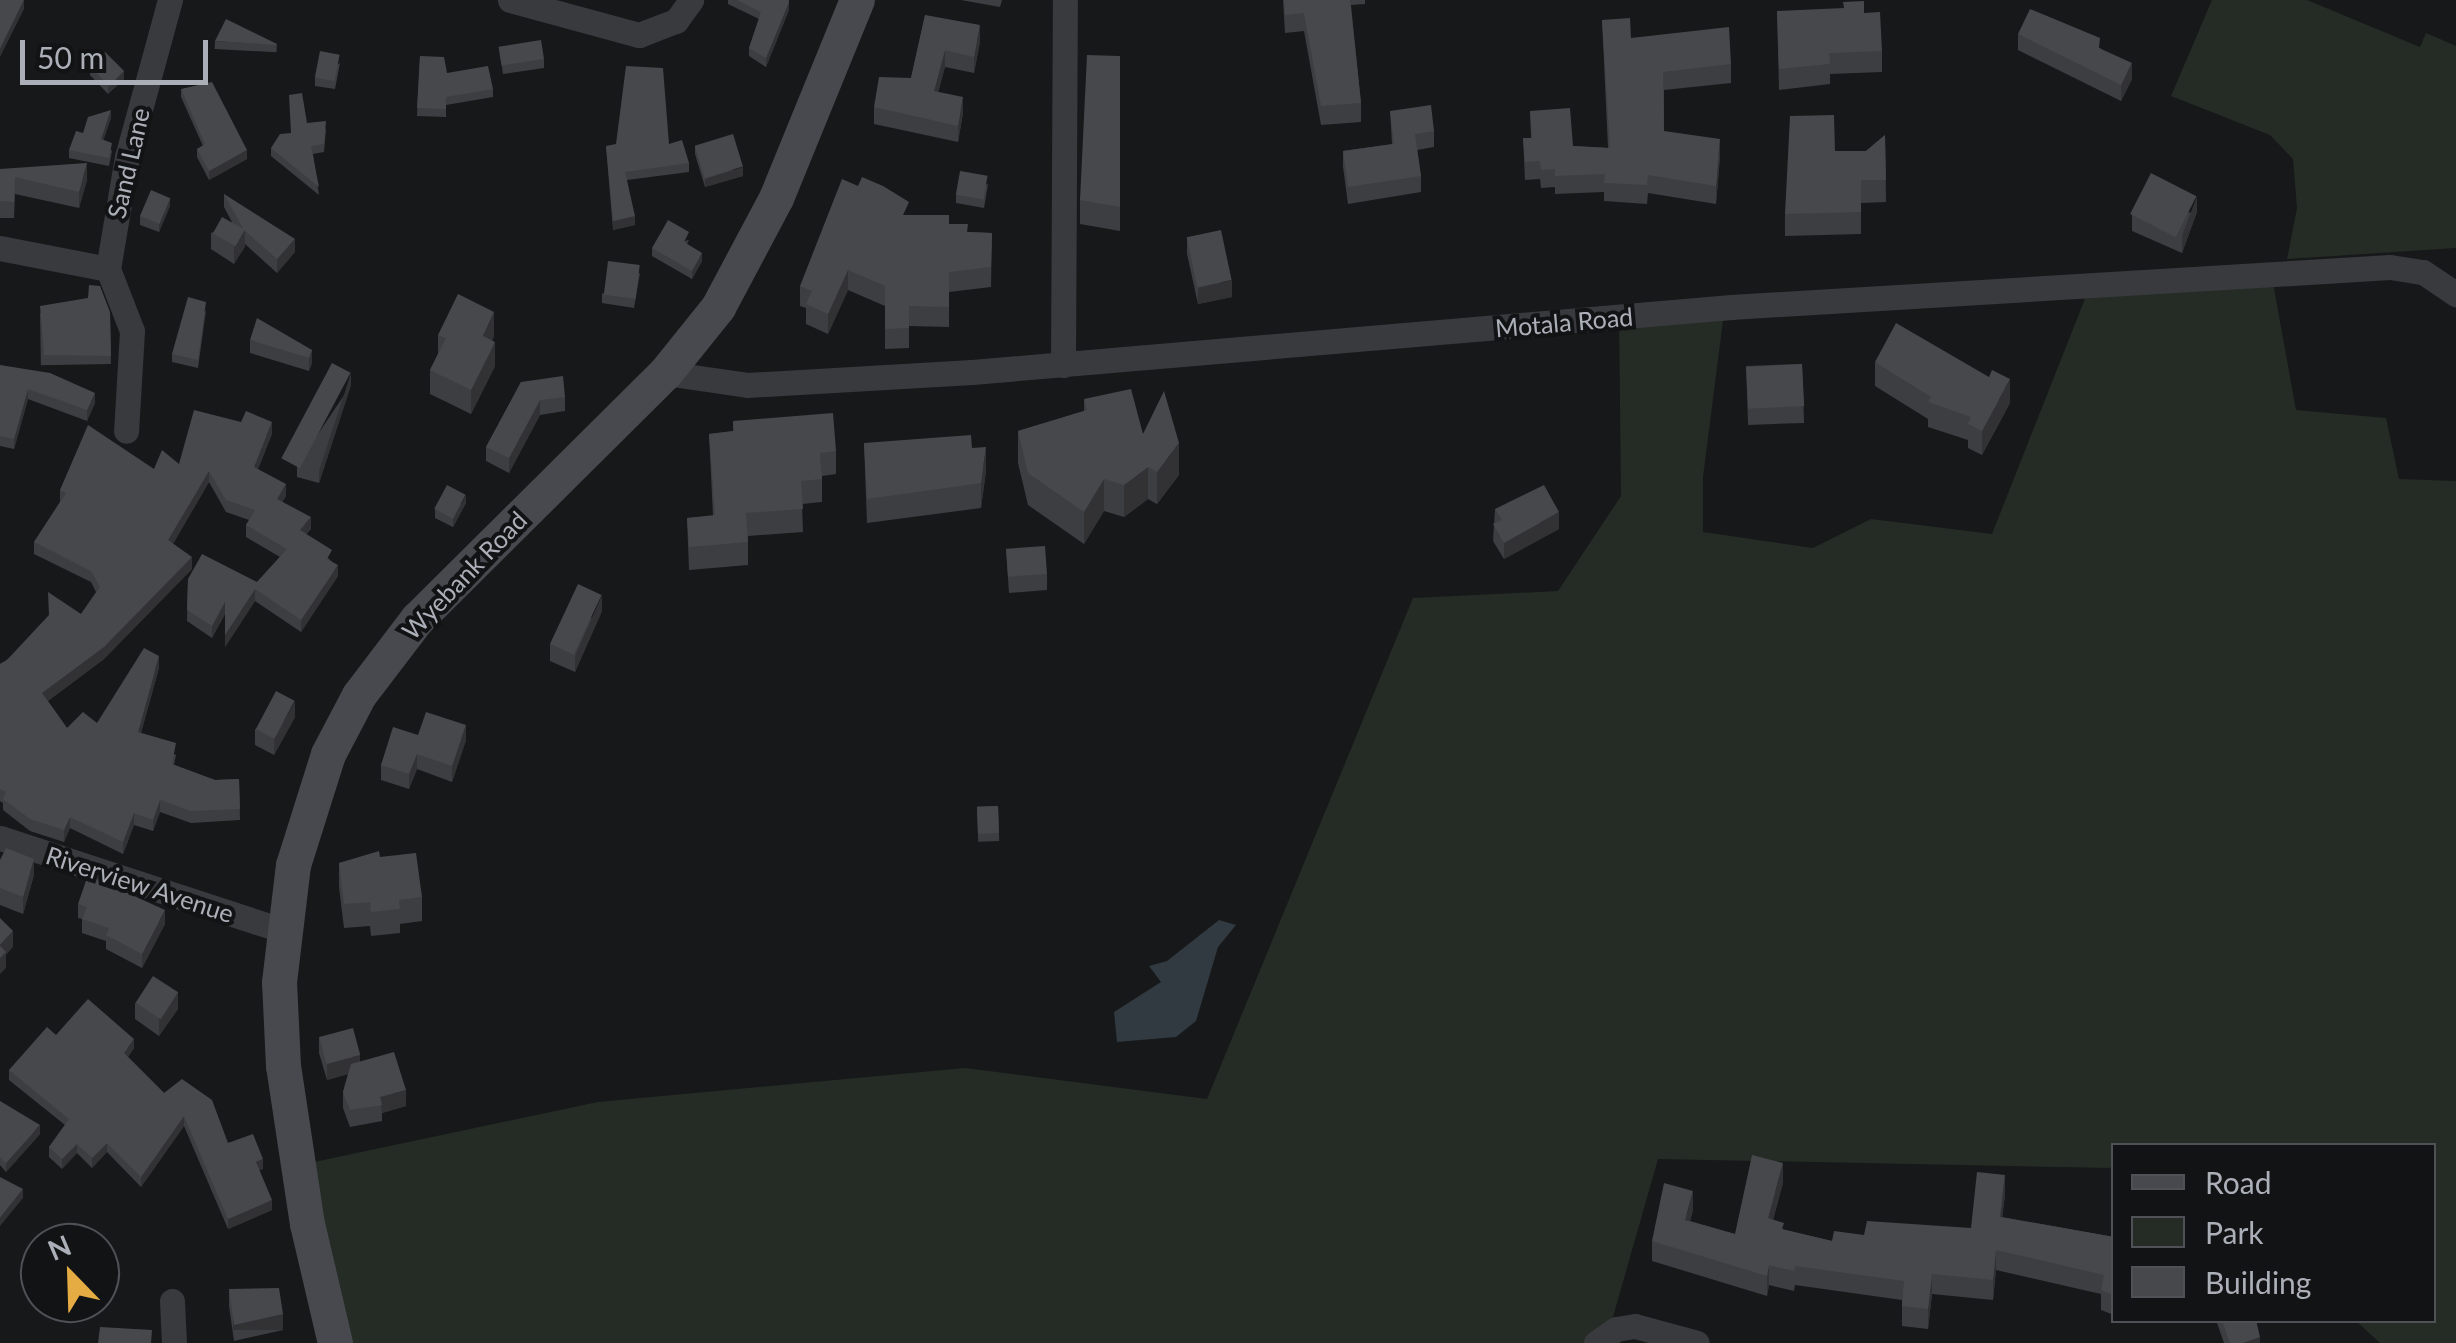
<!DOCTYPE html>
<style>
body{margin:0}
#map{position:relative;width:2456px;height:1343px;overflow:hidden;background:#171819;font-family:Lato,sans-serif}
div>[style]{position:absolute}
.green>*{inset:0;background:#242c25}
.water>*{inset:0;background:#313a41}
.street>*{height:25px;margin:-12.5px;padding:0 12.5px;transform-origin:12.5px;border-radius:12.5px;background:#393a3e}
.secondary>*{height:35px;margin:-17.5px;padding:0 17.5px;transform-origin:17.5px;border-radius:17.5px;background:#47494e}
.wall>*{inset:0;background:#3d3e41;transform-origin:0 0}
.shaded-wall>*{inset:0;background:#323235;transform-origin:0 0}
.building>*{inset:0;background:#47484c;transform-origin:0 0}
span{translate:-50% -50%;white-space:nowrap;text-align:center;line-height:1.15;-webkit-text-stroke:8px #121314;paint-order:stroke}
.street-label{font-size:25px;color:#abafb8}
.legend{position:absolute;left:2111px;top:1143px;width:325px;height:180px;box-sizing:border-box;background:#121314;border:2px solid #4f5156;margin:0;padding:12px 18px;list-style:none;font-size:30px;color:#abafb8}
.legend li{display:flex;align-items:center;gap:20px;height:50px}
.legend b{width:50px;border:2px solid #4f5156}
.north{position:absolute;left:20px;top:1223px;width:100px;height:100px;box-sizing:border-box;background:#121314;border:2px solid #4f5156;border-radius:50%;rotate:337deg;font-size:28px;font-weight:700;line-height:40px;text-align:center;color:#abafb8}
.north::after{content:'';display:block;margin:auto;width:35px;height:45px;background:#e5ac44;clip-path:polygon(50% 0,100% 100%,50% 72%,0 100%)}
.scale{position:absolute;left:20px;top:40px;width:188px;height:45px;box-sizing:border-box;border:5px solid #abafb8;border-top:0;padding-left:12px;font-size:30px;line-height:35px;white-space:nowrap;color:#abafb8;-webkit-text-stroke:8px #121314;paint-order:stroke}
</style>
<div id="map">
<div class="green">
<i style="clip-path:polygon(2212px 0,2307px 0,2420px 47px,2426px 33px,2456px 46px,2456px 248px,2287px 259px,2297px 208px,2293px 159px,2270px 135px,2171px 96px)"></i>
<i style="clip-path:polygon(2271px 272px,2296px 410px,2386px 418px,2399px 479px,2456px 481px,2456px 1343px,2380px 1343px,2356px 1321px,2434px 1320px,2434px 1146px,2114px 1146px,2113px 1168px,1658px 1159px,1613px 1317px,1590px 1343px,338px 1343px,300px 1165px,598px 1102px,965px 1068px,1207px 1099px,1413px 598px,1558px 591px,1621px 496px,1619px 316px,1725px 305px,1703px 477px,1703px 532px,1813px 548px,1871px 519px,1992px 534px,2092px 281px)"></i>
</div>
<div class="water">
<i style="clip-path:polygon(1219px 920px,1236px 925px,1218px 947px,1196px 1021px,1176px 1037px,1117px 1042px,1114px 1012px,1161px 982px,1149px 966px,1167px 961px)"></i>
</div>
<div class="street">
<i style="left:510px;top:0;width:134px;rotate:15.2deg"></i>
<i style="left:639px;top:35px;width:40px;rotate:-21deg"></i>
<i style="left:676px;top:21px;width:26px;rotate:-54deg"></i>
<i style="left:0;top:248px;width:110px;rotate:11deg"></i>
<i style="left:108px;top:269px;width:66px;rotate:68.8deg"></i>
<i style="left:132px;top:331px;width:100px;rotate:93.4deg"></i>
<i style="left:108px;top:269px;width:114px;rotate:-80.4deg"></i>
<i style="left:127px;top:157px;width:163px;rotate:-74.7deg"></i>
<i style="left:1063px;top:365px;width:365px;rotate:-89.7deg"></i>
<i style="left:665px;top:373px;width:83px;rotate:8.3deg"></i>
<i style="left:747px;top:385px;width:225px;rotate:-3.3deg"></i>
<i style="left:972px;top:372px;width:762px;rotate:-4.89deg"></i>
<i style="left:1731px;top:307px;width:660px;rotate:-3.47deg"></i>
<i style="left:2390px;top:267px;width:33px;rotate:9deg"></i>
<i style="left:2423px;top:272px;width:40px;rotate:34deg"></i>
<i style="left:0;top:838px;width:296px;rotate:18.1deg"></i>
<i style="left:172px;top:1301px;width:42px;rotate:87.3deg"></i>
<i style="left:1596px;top:1343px;width:24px;rotate:-35deg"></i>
<i style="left:1616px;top:1329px;width:19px;rotate:-9deg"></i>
<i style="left:1635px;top:1326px;width:64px;rotate:15.3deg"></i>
</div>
<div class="secondary">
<i style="left:335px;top:1343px;width:122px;rotate:-103.2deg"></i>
<i style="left:307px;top:1224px;width:160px;rotate:-98.6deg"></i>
<i style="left:283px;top:1066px;width:84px;rotate:-92.7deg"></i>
<i style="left:279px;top:982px;width:118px;rotate:-83.2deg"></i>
<i style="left:293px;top:865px;width:116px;rotate:-72.5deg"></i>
<i style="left:328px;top:754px;width:67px;rotate:-62.3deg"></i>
<i style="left:359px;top:695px;width:96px;rotate:-52.7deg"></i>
<i style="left:417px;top:619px;width:349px;rotate:-44.8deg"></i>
<i style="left:665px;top:373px;width:85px;rotate:-51.2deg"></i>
<i style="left:718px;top:307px;width:123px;rotate:-62deg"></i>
<i style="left:776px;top:198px;width:214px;rotate:-67.8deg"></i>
</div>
<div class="wall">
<i style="clip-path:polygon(728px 0,789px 0,789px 10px,766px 67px,749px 56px,749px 48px,759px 19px,728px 4px)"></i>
<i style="clip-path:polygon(961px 0,1002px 0,1000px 7px)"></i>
<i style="clip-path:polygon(1283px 0,1365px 0,1365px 4px,1351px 5px,1361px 103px,1361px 122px,1321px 125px,1304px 31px,1285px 33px)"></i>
<i style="clip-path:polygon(1777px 11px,1864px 13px,1882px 51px,1882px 72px,1830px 74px,1830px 84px,1779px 90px)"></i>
<i style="clip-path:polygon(925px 15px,980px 42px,974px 73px,945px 67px,938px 92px,963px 113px,958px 142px,874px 124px,874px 107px,911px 78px)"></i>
<i style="clip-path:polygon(1602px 20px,1631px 38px,1731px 64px,1731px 83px,1664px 90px,1664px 131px,1720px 157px,1716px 204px,1648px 193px,1647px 204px,1604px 201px,1604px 192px,1555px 194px,1555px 187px,1541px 188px,1540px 179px,1525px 180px,1523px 138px,1531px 138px,1530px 111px,1573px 146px,1608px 148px)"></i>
<i style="clip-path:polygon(2018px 34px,2100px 48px,2132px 79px,2121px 101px,2018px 50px)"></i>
<i style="left:215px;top:41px;width:62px;height:8px;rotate:3deg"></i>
<i style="clip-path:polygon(499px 47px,544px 59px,544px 68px,503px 74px)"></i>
<i style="clip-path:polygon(420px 56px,447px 73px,493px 89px,493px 97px,446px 105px,446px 117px,417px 116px)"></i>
<i style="clip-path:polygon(1120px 56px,1120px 231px,1080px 224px,1080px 200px)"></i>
<i style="clip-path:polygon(340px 63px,335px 89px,315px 86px,315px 78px)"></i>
<i style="clip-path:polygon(90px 67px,124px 79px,108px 94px,90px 75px)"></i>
<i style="clip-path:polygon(181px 89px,247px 159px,209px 180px,197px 157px,197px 149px,203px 146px,181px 97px)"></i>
<i style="clip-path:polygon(1390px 111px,1434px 131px,1434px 147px,1417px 150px,1421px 176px,1421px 192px,1348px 204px,1343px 167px,1343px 151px,1392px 144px)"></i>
<i style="clip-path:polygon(111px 118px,103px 140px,112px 151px,109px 166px,69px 158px,69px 150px)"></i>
<i style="clip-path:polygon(307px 123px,326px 129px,324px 152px,313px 154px,319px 195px,271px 156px,271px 148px)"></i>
<i style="clip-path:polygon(1885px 135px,1886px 202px,1861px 203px,1861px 234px,1785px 236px,1785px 214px,1835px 151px,1866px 151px)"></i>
<i style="clip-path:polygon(669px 144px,689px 163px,689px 172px,627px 180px,635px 225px,613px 230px,606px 146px)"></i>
<i style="clip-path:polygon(695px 146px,743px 176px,705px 187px,695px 154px)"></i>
<i style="clip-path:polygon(0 169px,87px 180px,79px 208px,15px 194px,14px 218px,0 218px)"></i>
<i style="clip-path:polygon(988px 184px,984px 208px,956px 203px,956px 195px)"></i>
<i style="clip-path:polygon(224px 194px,295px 252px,277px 273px,245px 244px,234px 264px,211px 249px,211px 233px,233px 224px,224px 207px)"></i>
<i style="clip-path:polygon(170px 206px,159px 232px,140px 225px,140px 216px)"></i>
<i style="clip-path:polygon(2197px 212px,2182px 253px,2132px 231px,2132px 215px)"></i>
<i style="clip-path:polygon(909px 215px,949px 224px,968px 232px,992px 233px,991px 287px,949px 292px,949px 327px,909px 326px,909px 348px,885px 349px,885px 306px,848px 290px,828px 334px,806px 324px,806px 308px,800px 306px,800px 286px)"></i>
<i style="clip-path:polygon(1187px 238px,1232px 297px,1198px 304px,1187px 254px)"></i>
<i style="clip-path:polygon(689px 240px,687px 244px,702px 261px,692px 279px,652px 256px,652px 248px)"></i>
<i style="clip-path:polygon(640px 273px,634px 308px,602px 303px,602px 294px)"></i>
<i style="clip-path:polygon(206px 310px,198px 368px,172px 362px,172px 354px)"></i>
<i style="left:110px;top:312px;width:52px;height:70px;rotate:89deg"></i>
<i style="clip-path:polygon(438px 335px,494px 336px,492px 341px,495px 366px,471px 414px,430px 394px,430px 370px,438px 354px)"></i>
<i style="clip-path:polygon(250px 340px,312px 350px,312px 363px,309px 371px,250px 353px)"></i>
<i style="clip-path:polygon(1875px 362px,2010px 403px,1982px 455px,1968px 448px,1968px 440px,1928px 427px,1928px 419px,1875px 386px)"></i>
<i style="left:1802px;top:364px;width:59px;height:56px;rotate:88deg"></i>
<i style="clip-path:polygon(0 365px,95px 403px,87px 421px,28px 399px,14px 449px,0 446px)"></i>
<i style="clip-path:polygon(521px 382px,565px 397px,565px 411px,540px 415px,509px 473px,486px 461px,486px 447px)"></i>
<i style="clip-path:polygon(351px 385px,319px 483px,297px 477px,297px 465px)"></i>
<i style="clip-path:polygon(1084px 399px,1143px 434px,1179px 475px,1157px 504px,1148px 499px,1124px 517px,1104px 511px,1084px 544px,1028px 505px,1018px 463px,1018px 431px,1084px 411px)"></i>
<i style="clip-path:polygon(733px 421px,836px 451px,836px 474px,822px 476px,822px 502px,802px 504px,803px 532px,748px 536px,748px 565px,689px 570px,687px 518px,713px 516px,709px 434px,733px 431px)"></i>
<i style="clip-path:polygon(272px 434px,258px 469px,286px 496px,282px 502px,311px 529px,306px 534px,332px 562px,338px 576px,301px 632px,255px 601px,225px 647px,225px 614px,212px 638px,187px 621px,188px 579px,257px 582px,280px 557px,246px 537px,246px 525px,249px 520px,226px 512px,209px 482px,173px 544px,192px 569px,104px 659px,48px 701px,67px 728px,97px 723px,159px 668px,141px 733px,176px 755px,174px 765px,215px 780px,239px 779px,240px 820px,191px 823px,160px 812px,153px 831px,134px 825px,123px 854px,70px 828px,64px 842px,30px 831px,3px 810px,3px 803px,0 801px,0 664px,81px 614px,96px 592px,91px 582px,34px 554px,34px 542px,60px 502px,60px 490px,179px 464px)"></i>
<i style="clip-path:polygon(864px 443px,972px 448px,986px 471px,981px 508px,867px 523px)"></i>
<i style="clip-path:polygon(466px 503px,453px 527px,435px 518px,435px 509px)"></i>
<i style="clip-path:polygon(1495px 509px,1559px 529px,1504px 559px,1493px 541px)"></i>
<i style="clip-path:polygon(1006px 549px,1047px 574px,1047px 590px,1009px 593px)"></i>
<i style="clip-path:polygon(602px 611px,575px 672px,550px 661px,550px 644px)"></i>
<i style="clip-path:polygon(295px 717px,274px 755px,255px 745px,255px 729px)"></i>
<i style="clip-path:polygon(418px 735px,466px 740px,452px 782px,417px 769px,409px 789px,381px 780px,381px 765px)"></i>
<i style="left:998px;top:806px;width:35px;height:21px;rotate:88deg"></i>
<i style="clip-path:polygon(380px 857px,422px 897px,422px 921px,400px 924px,400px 933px,371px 936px,370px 926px,344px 928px,339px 887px,339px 863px)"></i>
<i style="clip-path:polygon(0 860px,34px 875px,23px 914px,0 905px)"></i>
<i style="clip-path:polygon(78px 904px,165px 924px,142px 968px,106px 949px,106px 941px,82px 933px,82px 919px,78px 918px)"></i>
<i style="clip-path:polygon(135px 1003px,178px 1009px,159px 1036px,135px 1019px)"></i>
<i style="clip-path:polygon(56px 1035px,134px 1048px,128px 1057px,164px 1093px,263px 1169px,259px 1170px,272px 1210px,228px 1229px,184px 1126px,141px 1187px,107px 1152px,92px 1168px,77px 1153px,62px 1169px,49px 1157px,49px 1147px,65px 1125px,9px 1080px,9px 1070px)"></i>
<i style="clip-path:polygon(319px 1037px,360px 1062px,406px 1106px,382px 1113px,382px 1121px,350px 1127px,343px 1108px,343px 1092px,348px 1074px,327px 1080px,319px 1053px)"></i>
<i style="clip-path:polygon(0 1101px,40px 1134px,6px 1172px,0 1165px)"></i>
<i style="clip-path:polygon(1783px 1183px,1773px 1220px,1784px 1230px,1832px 1241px,1864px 1235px,1971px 1228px,2005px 1195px,2002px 1217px,2114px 1237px,2114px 1315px,2101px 1310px,2101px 1294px,1996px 1270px,1993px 1300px,1932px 1294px,1928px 1329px,1902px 1326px,1902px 1300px,1795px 1285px,1794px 1291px,1769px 1285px,1767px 1296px,1652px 1261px,1652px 1241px,1693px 1210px,1690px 1221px,1735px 1234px)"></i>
<i style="clip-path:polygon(229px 1289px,283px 1330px,234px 1341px,229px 1306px)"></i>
<i style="clip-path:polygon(2216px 1320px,2256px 1320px,2260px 1343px,2224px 1343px)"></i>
</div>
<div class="shaded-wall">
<i style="clip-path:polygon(24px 0,24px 9px,0 57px,0 49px)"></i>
<i style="clip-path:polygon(789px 2px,789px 10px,766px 67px,766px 58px)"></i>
<i style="clip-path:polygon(980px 25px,980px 42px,974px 73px,974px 57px)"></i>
<i style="clip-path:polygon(945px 50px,945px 67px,934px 108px,934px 91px)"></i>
<i style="clip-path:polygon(2132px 63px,2132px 79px,2121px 101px,2121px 85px)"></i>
<i style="clip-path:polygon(124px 71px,124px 79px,108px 94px,108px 86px)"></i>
<i style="clip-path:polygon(963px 97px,963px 113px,958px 142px,958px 126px)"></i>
<i style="clip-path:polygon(111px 110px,111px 118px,101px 148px,101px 139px)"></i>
<i style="clip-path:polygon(1720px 139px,1720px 157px,1716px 204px,1716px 186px)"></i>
<i style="clip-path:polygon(247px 150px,247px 159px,209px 180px,209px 171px)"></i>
<i style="clip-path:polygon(87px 163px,87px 180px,79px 208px,79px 192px)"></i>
<i style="clip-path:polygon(743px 167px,743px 176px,705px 187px,705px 179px)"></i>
<i style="clip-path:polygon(2197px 196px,2197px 212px,2182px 253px,2182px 236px)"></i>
<i style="clip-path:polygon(170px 198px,170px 206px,159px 232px,159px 224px)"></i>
<i style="clip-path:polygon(635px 216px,635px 225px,613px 230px,613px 221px)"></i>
<i style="clip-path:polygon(245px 230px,245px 247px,234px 264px,234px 247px)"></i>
<i style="clip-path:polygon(295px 239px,295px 252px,277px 273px,277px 259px)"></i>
<i style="clip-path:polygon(702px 253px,702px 261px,692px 279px,692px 271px)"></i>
<i style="clip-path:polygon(848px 270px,848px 290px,828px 334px,828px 314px)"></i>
<i style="clip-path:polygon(1232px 280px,1232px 297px,1198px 304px,1198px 288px)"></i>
<i style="clip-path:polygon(494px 312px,494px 336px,483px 361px,483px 336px)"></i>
<i style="clip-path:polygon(495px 342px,495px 366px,471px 414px,471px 390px)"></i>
<i style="clip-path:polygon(312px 350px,312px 363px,309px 371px,309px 358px)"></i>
<i style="clip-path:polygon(351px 373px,351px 385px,319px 483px,319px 471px)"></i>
<i style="clip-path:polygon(2010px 379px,2010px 403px,1982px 455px,1982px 431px)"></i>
<i style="clip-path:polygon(28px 389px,28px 399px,14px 449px,14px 439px)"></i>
<i style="clip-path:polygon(95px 393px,95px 403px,87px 421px,87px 410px)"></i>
<i style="clip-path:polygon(540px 400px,540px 415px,509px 473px,509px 458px)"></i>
<i style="clip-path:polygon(272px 422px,272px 434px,254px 478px,254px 467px)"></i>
<i style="clip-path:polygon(1179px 443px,1179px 475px,1157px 504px,1157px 472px)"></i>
<i style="clip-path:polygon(986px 447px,986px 471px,981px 508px,981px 483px)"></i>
<i style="clip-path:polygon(1148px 467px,1148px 499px,1124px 517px,1124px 485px)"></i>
<i style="clip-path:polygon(209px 471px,209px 482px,168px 552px,168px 540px)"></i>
<i style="clip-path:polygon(1104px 479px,1104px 511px,1084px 544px,1084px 512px)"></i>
<i style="clip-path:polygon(286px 484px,286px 496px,277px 511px,277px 499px)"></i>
<i style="clip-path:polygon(466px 495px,466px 503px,453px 527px,453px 519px)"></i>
<i style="clip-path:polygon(1559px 512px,1559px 529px,1504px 559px,1504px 543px)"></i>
<i style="clip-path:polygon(311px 517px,311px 529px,300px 542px,300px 530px)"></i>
<i style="clip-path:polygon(192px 557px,192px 569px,104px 659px,42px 705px,42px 693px)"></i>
<i style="clip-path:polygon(338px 565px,338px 576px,301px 632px,301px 620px)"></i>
<i style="clip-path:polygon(255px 589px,255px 601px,225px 647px,225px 635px)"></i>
<i style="clip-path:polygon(602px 595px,602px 611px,575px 672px,575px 656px)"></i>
<i style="clip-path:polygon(225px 602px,225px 614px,212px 638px,212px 626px)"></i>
<i style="clip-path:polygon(159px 656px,159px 668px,138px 743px,138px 732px)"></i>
<i style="clip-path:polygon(295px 701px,295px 717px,274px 755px,274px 739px)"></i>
<i style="clip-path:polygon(466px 725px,466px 740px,452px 782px,452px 766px)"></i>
<i style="clip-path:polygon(417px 754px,417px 769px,409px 789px,409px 774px)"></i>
<i style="clip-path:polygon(160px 800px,160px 812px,153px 831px,153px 820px)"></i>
<i style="clip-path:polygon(134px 813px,134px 825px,123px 854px,123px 842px)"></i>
<i style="clip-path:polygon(70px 817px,70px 828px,64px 842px,64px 830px)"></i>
<i style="clip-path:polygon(34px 859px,34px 875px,23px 914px,23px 897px)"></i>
<i style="clip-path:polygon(165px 910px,165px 924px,142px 968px,142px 954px)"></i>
<i style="clip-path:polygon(13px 931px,13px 947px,6px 955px,6px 968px,0 974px,0 945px)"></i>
<i style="clip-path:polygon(178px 992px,178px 1009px,159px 1036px,159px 1019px)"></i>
<i style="clip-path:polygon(134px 1039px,134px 1048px,124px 1062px,124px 1053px)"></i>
<i style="clip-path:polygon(360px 1055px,360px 1071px,327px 1080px,327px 1064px)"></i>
<i style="clip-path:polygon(406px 1090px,406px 1106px,382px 1113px,380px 1097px)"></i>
<i style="clip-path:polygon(184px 1116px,184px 1126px,141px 1187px,141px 1177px)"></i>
<i style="clip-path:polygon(40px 1125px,40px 1134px,6px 1172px,6px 1163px)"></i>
<i style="clip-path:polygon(107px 1143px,107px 1152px,92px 1168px,92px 1158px)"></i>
<i style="clip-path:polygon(77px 1144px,77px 1153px,62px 1169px,62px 1159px)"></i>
<i style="clip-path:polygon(263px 1159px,263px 1169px,256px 1171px,256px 1162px)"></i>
<i style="clip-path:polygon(1783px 1163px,1783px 1183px,1768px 1238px,1768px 1218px)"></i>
<i style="clip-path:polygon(2005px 1175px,2005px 1195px,2000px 1237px,2000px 1217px)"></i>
<i style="clip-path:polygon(23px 1189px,23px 1198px,0 1226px,0 1218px)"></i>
<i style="clip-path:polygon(1693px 1191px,1693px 1210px,1685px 1240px,1685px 1220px)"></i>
<i style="clip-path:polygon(272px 1200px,272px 1210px,228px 1229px,228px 1219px)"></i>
<i style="clip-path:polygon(1996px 1250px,1996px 1270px,1993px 1300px,1993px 1280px)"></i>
<i style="clip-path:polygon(1769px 1265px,1769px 1285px,1767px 1296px,1767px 1276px)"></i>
<i style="clip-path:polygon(1932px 1274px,1932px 1294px,1928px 1329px,1928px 1309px)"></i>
<i style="left:283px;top:1314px;width:16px;height:50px;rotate:90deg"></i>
<i style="clip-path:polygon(2260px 1337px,2260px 1343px,2242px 1343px)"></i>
</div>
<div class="building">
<i style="clip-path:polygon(0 0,24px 0,0 49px)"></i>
<i style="clip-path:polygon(737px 0,789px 0,789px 2px,766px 58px,749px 48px,761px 12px)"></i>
<i style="clip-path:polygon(1284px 0,1350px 0,1361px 103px,1321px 106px,1304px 13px,1285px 15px)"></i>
<i style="clip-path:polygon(1864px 1px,1864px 13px,1880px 12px,1882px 51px,1829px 53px,1830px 64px,1779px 69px,1777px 11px,1844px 8px,1843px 2px)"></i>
<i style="clip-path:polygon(2030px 9px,2100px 38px,2099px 48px,2132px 63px,2121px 85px,2018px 34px)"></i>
<i style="clip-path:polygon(925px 15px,980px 25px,974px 57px,945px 50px,934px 91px,963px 97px,958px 126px,874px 107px,879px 77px,911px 78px)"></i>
<i style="clip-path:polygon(1630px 18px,1631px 38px,1729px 27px,1731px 64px,1663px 72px,1664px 131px,1720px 139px,1716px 186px,1648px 175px,1647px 185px,1604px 183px,1605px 174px,1555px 176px,1555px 169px,1541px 170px,1540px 161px,1525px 162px,1523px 138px,1532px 138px,1530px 111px,1570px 108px,1573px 146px,1610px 148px,1602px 20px)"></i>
<i style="clip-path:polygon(226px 19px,277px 44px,276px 45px,215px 41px)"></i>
<i style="left:541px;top:40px;width:19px;height:43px;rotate:81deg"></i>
<i style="left:320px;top:51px;width:20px;height:27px;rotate:11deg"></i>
<i style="left:105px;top:52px;width:27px;height:21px;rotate:45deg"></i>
<i style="clip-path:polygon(1087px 55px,1120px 56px,1120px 207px,1080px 200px)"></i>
<i style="clip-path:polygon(420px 56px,444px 57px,447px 73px,488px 66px,493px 89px,446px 97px,446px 109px,417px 108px)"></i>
<i style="clip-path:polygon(626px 66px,663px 68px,669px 144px,682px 140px,689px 163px,625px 172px,635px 216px,613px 221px,606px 146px,616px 144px)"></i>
<i style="clip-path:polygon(212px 82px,247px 150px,209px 171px,197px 149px,205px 144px,181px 89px)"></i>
<i style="clip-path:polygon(302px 93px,307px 123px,326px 121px,324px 144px,311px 146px,319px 187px,271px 148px,280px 134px,291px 133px,289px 95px)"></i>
<i style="clip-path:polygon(1431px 105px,1434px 131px,1415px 134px,1421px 176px,1348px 187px,1343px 151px,1394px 144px,1390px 111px)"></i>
<i style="clip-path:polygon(111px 110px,101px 139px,112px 143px,109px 158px,69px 150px,76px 131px,83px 133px,88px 117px)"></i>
<i style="clip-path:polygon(1834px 115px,1835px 151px,1866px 151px,1885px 135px,1886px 180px,1861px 180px,1861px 212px,1785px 214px,1790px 116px)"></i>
<i style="left:733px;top:134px;width:34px;height:40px;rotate:73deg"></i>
<i style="clip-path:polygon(87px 163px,79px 192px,15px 177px,14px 202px,0 201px,0 169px)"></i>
<i style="left:960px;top:171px;width:28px;height:24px;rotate:10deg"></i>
<i style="left:2151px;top:173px;width:51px;height:46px;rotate:27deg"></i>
<i style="clip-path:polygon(862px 177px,883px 186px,909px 202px,903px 215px,949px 215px,949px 224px,968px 224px,967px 232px,992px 233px,991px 267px,949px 272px,949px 307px,909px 306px,909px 328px,885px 329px,885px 286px,848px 270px,828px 314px,806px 304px,812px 291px,800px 286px,842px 179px,858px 186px)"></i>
<i style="left:151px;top:190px;width:21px;height:28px;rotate:23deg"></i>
<i style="clip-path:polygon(224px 194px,295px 239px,277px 259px,244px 230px)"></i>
<i style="left:222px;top:217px;width:26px;height:19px;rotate:29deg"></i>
<i style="clip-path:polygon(668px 220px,689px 232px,684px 242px,702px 253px,692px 271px,652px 248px)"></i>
<i style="left:1221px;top:230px;width:51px;height:35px;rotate:78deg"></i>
<i style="left:608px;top:261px;width:32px;height:34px;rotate:7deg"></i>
<i style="clip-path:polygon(89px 285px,100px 286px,110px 312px,111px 356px,44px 355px,40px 306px,88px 298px)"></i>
<i style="clip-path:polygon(458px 294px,494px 312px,483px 336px,495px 342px,471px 390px,430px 370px,446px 338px,438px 335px)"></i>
<i style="clip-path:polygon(188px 297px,206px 302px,198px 360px,172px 354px)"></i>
<i style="clip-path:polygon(257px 318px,312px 350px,309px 358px,250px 340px)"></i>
<i style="clip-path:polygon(1896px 323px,1989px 377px,1992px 370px,2010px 379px,1982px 431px,1968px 424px,1971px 417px,1928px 402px,1931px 397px,1875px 362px)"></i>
<i style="left:332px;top:363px;width:21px;height:108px;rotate:28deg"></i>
<i style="left:1802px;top:364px;width:42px;height:56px;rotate:87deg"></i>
<i style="clip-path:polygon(0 365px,50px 373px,95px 393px,87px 410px,28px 389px,14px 439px,0 436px)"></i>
<i style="clip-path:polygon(563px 376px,565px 397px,540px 400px,509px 458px,486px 447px,521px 382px)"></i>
<i style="clip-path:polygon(1131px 389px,1143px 434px,1164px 391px,1179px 443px,1157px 472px,1148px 467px,1124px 485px,1104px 479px,1084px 512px,1028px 473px,1018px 431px,1087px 410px,1084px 399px)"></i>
<i style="clip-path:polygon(194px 410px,241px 422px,246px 411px,272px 422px,254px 467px,286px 484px,277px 499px,311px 517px,300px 530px,332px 550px,327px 559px,338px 565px,301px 620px,255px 589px,225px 635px,225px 602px,212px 626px,187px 610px,188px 579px,202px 554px,257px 582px,287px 549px,246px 525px,255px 510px,226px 500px,209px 471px,168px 540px,192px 557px,104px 647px,42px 693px,67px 728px,83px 712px,97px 723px,144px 648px,159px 656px,138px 732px,176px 743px,172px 764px,215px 780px,239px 779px,240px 809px,191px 811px,160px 800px,153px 820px,134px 813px,123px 842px,70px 817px,64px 830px,30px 819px,3px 799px,6px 792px,0 789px,0 664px,6px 661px,49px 615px,48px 592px,81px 614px,100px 587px,91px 571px,34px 542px,66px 493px,60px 490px,88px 425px,154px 469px,162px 450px,179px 464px)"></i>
<i style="clip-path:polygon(833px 413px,836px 451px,820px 453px,822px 479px,801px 481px,803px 509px,746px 513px,748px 542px,689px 547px,687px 518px,715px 515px,709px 434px,734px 431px,733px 421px)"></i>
<i style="clip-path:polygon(971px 435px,972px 448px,986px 447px,981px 483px,867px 499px,864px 443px)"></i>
<i style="left:447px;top:485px;width:21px;height:27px;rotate:28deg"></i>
<i style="clip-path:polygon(1544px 485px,1559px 512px,1504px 543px,1493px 524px,1502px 520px,1495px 509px)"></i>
<i style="left:1045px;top:546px;width:28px;height:39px;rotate:86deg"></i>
<i style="left:578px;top:584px;width:26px;height:66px;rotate:25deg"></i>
<i style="left:276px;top:691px;width:21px;height:43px;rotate:28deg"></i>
<i style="clip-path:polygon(426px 712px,466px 725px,452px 766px,417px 754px,409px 774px,381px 765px,393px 727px,418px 735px)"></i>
<i style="left:998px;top:806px;width:27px;height:21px;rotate:88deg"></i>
<i style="clip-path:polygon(6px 848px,34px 859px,23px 897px,0 888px,0 860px)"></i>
<i style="clip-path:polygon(379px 851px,380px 857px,416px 853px,422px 897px,399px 900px,400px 909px,371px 912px,370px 902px,344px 904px,339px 863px)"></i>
<i style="clip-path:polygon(88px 875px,165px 910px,142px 954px,106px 935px,109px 928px,82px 919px,87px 907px,78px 904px)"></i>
<i style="clip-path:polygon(0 918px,13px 931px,0 945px)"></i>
<i style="clip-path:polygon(0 946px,6px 952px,0 958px)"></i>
<i style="left:153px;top:976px;width:30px;height:32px;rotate:33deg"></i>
<i style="clip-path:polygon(88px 999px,134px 1039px,124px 1053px,164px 1093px,182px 1079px,212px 1100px,228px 1143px,253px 1134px,263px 1159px,256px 1162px,272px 1200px,228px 1219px,184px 1116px,141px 1177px,107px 1143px,92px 1158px,77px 1144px,62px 1159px,49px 1147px,69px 1119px,9px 1070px,47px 1027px,56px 1035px)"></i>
<i style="left:353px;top:1028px;width:28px;height:35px;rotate:75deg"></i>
<i style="clip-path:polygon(394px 1052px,406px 1090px,380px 1097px,382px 1105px,350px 1110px,343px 1092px,351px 1064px)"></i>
<i style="clip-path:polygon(0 1101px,40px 1125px,6px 1163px,0 1157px)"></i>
<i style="clip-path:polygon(1752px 1155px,1783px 1163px,1768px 1218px,1784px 1223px,1782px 1229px,1832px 1241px,1834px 1231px,1864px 1235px,1867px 1221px,1971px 1228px,1977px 1172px,2005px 1175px,2000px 1217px,2114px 1237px,2114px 1295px,2101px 1290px,2104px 1275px,1996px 1250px,1993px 1280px,1932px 1274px,1928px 1309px,1902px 1306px,1904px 1281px,1795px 1266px,1794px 1271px,1769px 1265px,1767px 1276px,1652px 1241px,1664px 1183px,1693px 1191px,1685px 1220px,1735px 1234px)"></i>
<i style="clip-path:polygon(0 1177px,23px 1189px,0 1218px)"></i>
<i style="clip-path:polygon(279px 1288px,283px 1314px,234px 1325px,229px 1289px)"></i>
<i style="clip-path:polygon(2222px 1320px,2256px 1320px,2260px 1337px,2242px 1343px,2230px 1343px)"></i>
<i style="clip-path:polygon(100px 1327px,152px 1330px,151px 1343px,98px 1343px)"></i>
</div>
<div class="street-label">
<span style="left:128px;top:163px;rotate:-77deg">Sand Lane</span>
<span style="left:1564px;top:322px;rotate:-5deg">Motala Road</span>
<span style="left:464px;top:575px;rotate:-46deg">Wyebank Road</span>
<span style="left:140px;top:884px;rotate:18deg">Riverview Avenue</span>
</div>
<ul class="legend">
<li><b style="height:12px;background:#47494e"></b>Road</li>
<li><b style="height:28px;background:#242c25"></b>Park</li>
<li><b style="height:28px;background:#47484c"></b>Building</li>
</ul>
<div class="north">N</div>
<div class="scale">50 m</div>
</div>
